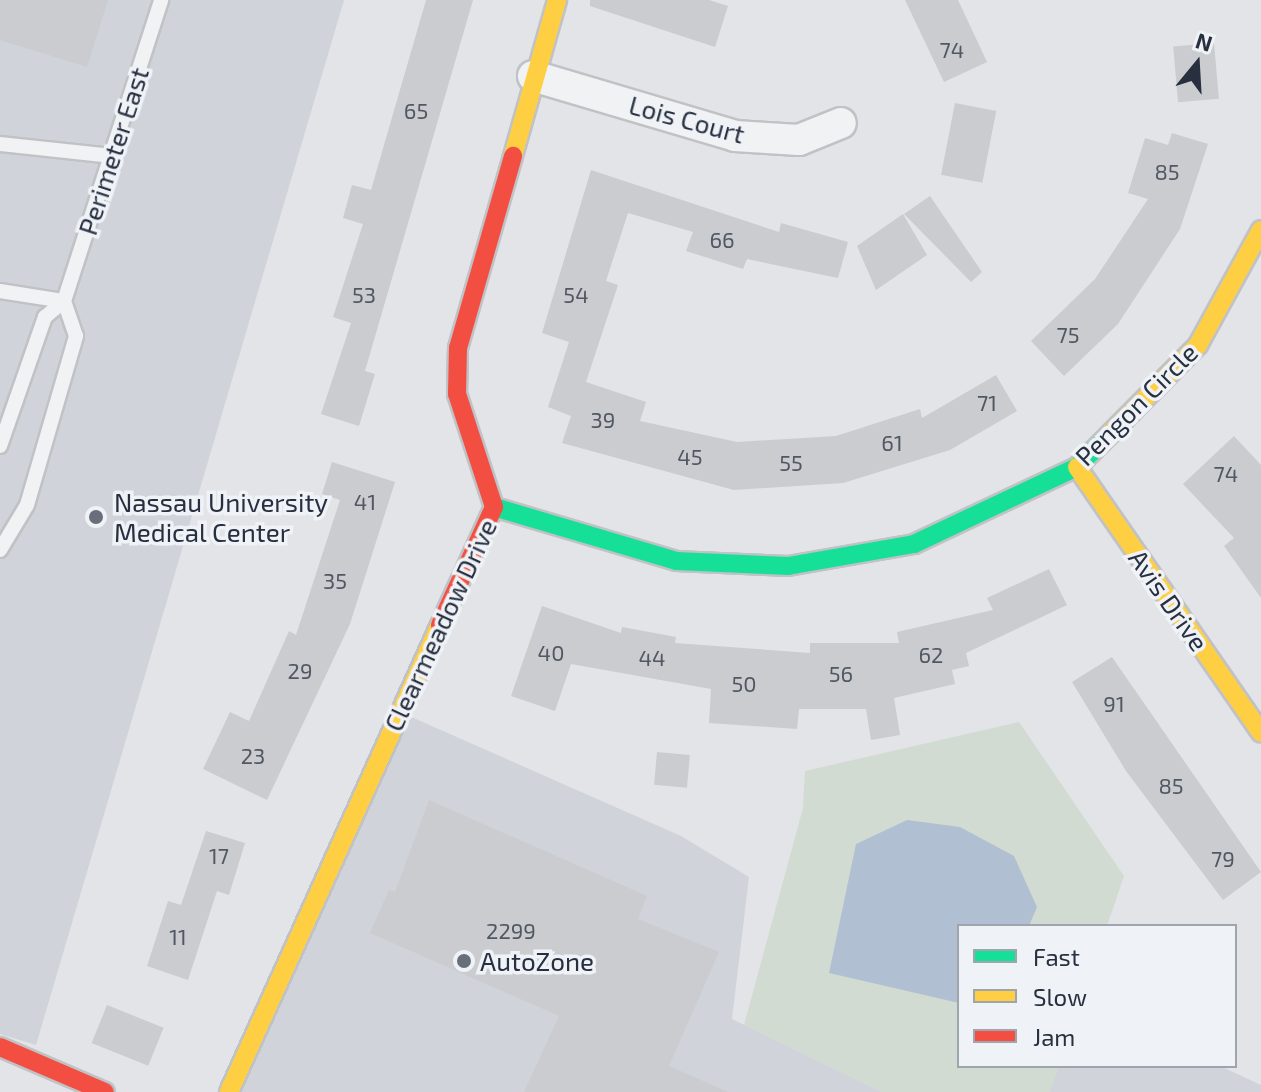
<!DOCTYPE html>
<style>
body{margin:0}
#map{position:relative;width:1261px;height:1092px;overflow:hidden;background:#e2e4e7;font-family:"Exo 2",sans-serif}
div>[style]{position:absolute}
.built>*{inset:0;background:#d0d3da}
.green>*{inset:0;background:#d2dbd2}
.water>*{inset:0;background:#b0bfd2}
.building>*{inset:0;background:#cacccf;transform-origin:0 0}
.roads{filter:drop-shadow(2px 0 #c0c2c5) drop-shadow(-2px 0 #c0c2c5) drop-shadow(0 2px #c0c2c5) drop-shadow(0 -2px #c0c2c5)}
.lane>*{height:14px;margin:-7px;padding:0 7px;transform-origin:7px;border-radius:7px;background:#f1f2f3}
.street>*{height:30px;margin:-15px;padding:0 15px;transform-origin:15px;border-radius:15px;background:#f1f2f3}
.fast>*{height:18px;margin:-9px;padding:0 9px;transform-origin:9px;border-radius:9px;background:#16e098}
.slow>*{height:18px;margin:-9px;padding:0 9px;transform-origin:9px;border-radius:9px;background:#ffcf43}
.jam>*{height:18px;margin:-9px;padding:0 9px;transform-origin:9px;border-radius:9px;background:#f24e42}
.dots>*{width:22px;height:22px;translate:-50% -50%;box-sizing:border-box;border:4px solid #eff2f6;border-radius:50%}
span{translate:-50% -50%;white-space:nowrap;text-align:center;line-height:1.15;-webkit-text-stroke:7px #eff2f6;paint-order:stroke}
.number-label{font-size:22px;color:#515864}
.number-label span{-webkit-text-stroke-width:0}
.street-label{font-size:26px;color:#283040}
.poi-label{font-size:26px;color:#283040}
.left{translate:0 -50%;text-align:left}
.legend{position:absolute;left:957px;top:924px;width:280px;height:144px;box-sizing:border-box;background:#eff2f6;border:2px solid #9fa4ad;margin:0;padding:10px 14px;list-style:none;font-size:24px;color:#283040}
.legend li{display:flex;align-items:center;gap:16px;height:40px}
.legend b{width:40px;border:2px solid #9fa4ad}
.north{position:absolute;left:1157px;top:24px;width:80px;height:80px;-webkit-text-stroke:6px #eff2f6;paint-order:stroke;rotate:18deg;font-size:22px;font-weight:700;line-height:32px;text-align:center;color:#283040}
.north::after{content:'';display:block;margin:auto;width:28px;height:36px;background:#283040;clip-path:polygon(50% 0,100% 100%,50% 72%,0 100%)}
</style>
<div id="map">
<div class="built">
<i style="clip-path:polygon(0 0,344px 0,36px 1045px,0 1034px)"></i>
<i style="clip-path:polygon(400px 712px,681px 836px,749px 877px,732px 1019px,882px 1092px,229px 1092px)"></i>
<i style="clip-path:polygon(1021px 1066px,1220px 1066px,1261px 1085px,1261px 1092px,1013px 1092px)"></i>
</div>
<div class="green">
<i style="clip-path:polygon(1019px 722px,1124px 876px,1107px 926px,959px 926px,959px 1066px,1059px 1066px,1050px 1092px,882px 1092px,744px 1025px,803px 808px,805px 771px)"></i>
</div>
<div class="water">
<i style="clip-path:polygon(907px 820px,960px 827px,1014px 856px,1037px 907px,1029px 926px,959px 926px,959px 1003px,829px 973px,856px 844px)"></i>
</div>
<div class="building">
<i style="clip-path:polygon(0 0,108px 0,87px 67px,0 40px)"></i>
<i style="clip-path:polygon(426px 0,473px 0,365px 371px,375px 374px,359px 426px,321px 414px,351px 323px,333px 317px,363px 224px,343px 218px,352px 185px,371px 190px)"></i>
<i style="clip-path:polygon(590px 0,709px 0,728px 6px,715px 47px,590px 6px)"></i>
<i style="clip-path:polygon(905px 0,958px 0,987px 62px,944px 82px)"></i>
<i style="left:1214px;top:43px;width:56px;height:41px;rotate:85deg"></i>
<i style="left:955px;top:103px;width:42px;height:73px;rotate:11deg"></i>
<i style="clip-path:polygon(1172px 133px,1208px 144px,1180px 229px,1118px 324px,1064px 376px,1031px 341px,1095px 279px,1148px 199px,1128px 193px,1145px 138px,1168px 145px)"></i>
<i style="clip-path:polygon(591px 170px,779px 232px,781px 223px,848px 242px,838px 278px,747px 259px,743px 269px,686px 251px,693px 232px,628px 213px,606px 281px,618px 285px,586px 382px,646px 402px,640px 421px,737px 442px,836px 436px,920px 409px,922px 418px,996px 375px,1017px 411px,950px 450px,843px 483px,734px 490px,562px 443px,571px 416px,548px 407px,569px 342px,542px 333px)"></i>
<i style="clip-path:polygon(930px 196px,982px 272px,971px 282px,904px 214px)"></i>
<i style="clip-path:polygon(903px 214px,927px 255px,876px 290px,857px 246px)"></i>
<i style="clip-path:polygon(1234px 436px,1261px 465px,1261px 598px,1224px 546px,1234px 538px,1183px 484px)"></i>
<i style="clip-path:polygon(332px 462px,395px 482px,350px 624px,267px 800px,203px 769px,230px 712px,249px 721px,289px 631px,296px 635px,340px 500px,322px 494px)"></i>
<i style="clip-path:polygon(1049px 569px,1067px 605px,966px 653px,969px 666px,952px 670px,955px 684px,894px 698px,900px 735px,871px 740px,866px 709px,799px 709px,797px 729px,709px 723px,711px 689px,571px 664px,555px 711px,511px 696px,542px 606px,621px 633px,622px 627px,676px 637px,675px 643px,810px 653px,810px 643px,899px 643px,897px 632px,993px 610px,987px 598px)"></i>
<i style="clip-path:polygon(1112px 657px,1261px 872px,1223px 900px,1126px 771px,1072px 682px)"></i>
<i style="left:657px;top:752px;width:33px;height:33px;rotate:5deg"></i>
<i style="clip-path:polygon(429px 800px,647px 896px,638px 919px,719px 952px,669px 1066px,728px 1092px,524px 1092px,559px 1016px,370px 933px,389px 890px,395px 892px)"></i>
<i style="clip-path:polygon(206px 831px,245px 843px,229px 895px,217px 891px,188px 980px,147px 966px,168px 901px,181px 905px)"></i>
<i style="left:107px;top:1005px;width:61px;height:41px;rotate:22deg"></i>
</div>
<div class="roads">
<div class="lane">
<i style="left:0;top:144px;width:113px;rotate:6.1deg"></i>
<i style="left:0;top:291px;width:65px;rotate:8.9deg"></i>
<i style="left:0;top:446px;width:137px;rotate:-70.8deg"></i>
<i style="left:45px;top:317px;width:25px;rotate:-40deg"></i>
<i style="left:64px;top:301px;width:316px;rotate:-72.1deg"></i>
<i style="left:0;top:550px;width:52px;rotate:-59deg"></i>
<i style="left:27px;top:505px;width:176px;rotate:-73.8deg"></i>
<i style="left:76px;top:336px;width:37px;rotate:-109deg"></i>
</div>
<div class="street">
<i style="left:533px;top:76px;width:211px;rotate:16.5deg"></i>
<i style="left:735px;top:136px;width:64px;rotate:3.6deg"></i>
<i style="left:799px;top:140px;width:45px;rotate:-22deg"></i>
</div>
<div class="fast">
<i style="left:494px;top:507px;width:190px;rotate:16.5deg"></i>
<i style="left:676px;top:561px;width:112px;rotate:2.6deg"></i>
<i style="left:788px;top:566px;width:128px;rotate:-9.9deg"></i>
<i style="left:914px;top:544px;width:180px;rotate:-25.3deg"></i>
<i style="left:1077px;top:467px;width:48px;rotate:-45deg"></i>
</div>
<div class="slow">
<i style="left:513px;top:156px;width:162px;rotate:-74.2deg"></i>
<i style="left:1111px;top:433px;width:124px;rotate:-45.3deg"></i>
<i style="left:1198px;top:345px;width:131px;rotate:-61.3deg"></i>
<i style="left:1077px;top:467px;width:323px;rotate:55.3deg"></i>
<i style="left:229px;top:1092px;width:512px;rotate:-65.69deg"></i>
</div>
<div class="jam">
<i style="left:440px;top:625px;width:130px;rotate:-65.4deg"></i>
<i style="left:494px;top:507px;width:119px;rotate:-108.1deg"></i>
<i style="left:457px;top:394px;width:46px;rotate:-88.8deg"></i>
<i style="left:458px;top:348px;width:200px;rotate:-74deg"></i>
<i style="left:0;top:1047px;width:114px;rotate:23.2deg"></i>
</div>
</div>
<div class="dots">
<i style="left:96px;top:517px;background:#696f7a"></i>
<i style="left:464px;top:961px;background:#696f7a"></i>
</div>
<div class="number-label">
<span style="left:952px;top:50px">74</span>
<span style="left:416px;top:111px">65</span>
<span style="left:1167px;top:172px">85</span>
<span style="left:722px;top:240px">66</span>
<span style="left:364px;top:295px">53</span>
<span style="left:576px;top:295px">54</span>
<span style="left:1068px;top:335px">75</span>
<span style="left:987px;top:403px">71</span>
<span style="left:603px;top:420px">39</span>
<span style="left:892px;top:443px">61</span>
<span style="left:690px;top:457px">45</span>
<span style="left:791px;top:463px">55</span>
<span style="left:1226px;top:474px">74</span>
<span style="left:365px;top:502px">41</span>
<span style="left:335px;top:581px">35</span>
<span style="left:551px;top:653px">40</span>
<span style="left:931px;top:655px">62</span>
<span style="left:652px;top:658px">44</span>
<span style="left:300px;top:671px">29</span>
<span style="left:841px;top:674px">56</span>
<span style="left:744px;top:684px">50</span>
<span style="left:1114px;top:704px">91</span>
<span style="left:253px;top:756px">23</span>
<span style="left:1171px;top:786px">85</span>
<span style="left:219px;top:856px">17</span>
<span style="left:1223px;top:859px">79</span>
<span style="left:511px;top:931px">2299</span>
<span style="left:178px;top:937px">11</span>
</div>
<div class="street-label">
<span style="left:687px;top:119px;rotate:15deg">Lois Court</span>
<span style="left:113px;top:151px;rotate:-72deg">Perimeter East</span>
<span style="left:1136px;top:404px;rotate:-45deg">Pengon Circle</span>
<span style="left:1169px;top:600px;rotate:55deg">Avis Drive</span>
<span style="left:440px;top:625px;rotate:-65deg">Clearmeadow Drive</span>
</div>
<div class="poi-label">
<span class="left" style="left:114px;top:517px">Nassau University<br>Medical Center</span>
<span class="left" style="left:480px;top:961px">AutoZone</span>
</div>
<ul class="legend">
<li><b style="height:10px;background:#16e098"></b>Fast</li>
<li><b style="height:10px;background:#ffcf43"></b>Slow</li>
<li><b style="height:10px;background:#f24e42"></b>Jam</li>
</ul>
<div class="north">N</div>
</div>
